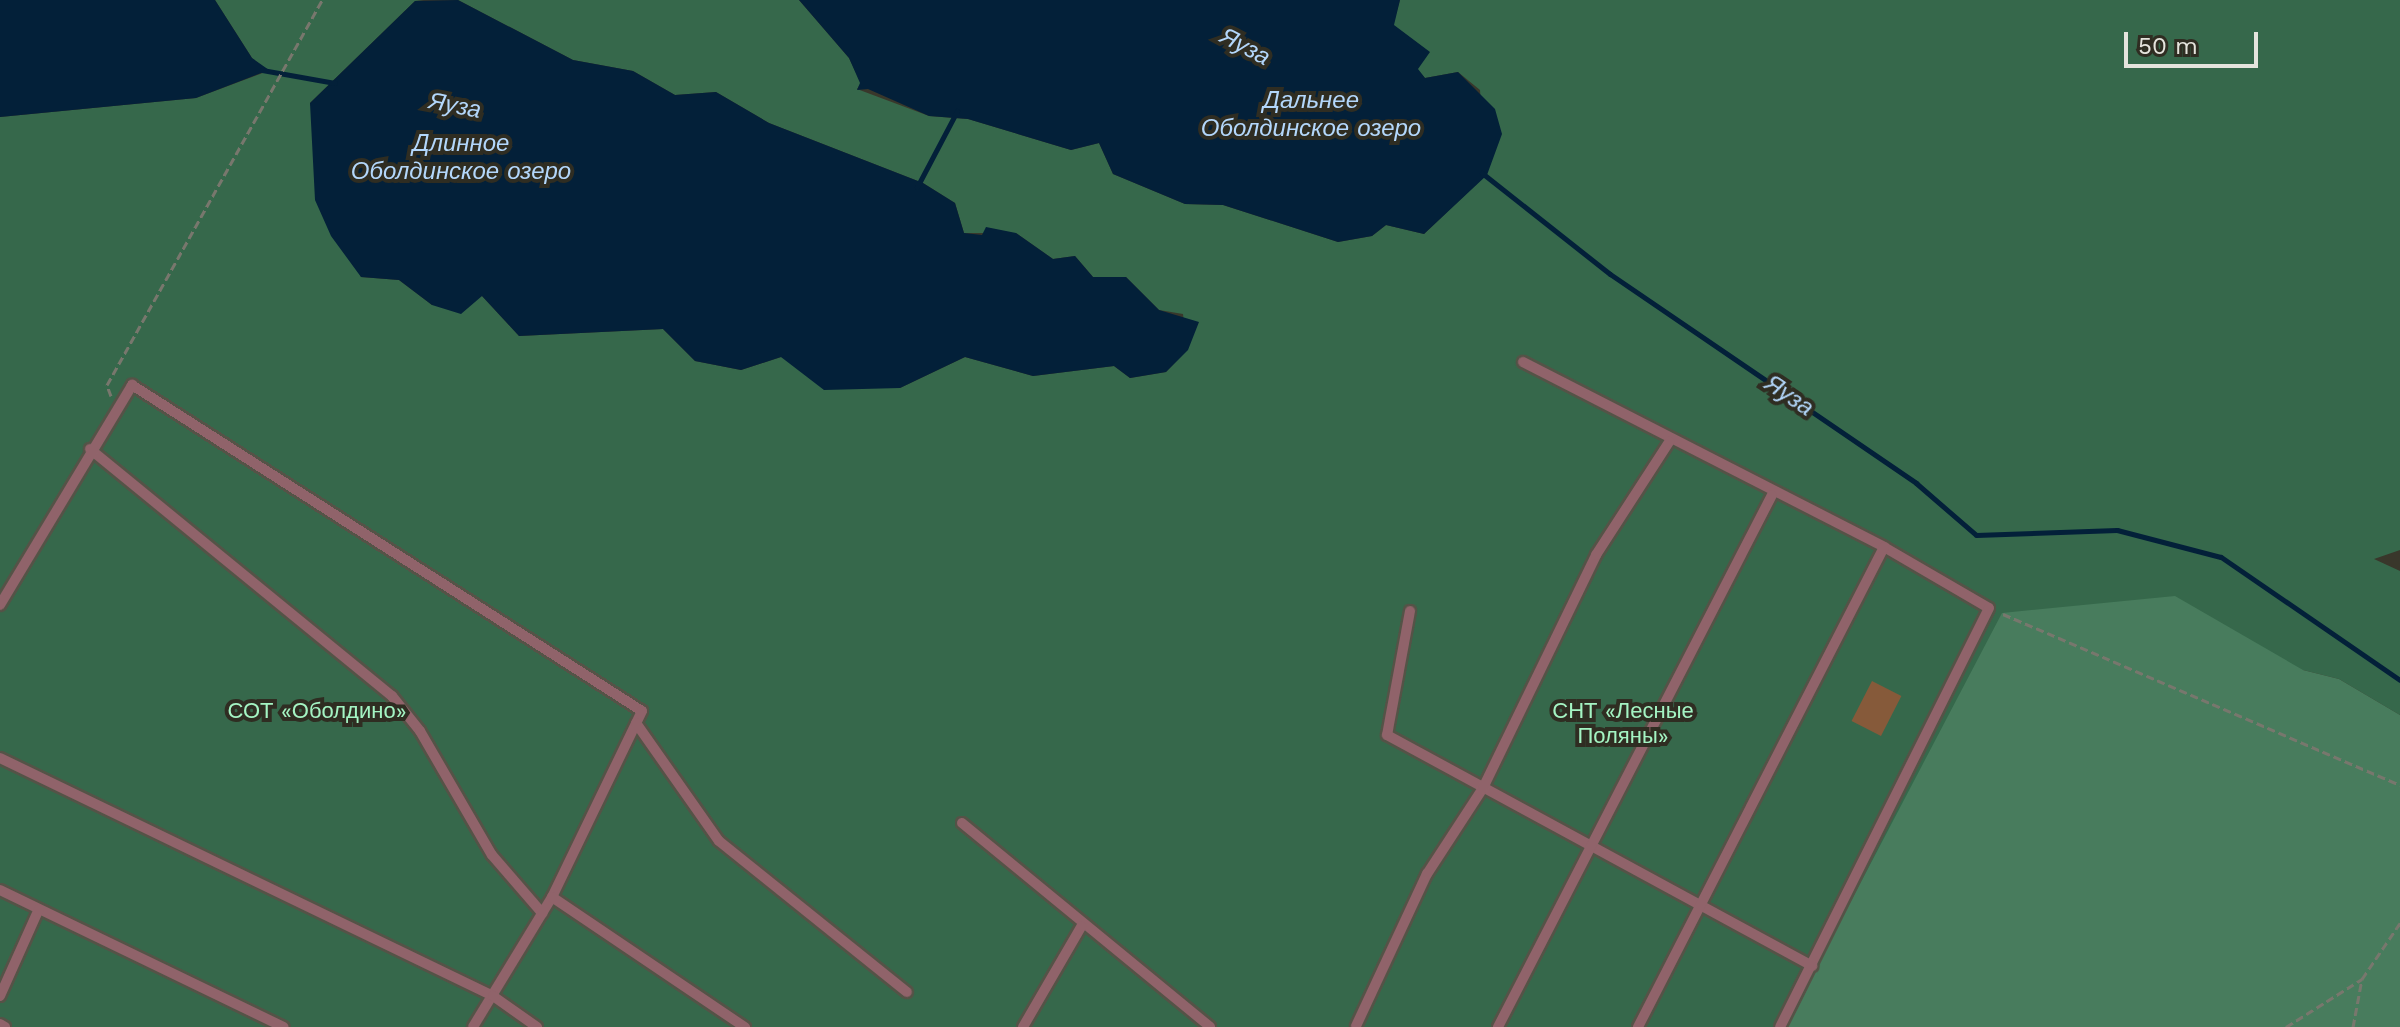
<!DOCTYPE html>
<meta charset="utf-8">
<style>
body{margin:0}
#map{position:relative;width:2400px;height:1027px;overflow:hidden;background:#39372b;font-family:"Work Sans",sans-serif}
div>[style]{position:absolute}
.green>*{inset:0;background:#36684b}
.forest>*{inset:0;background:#487c5d}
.water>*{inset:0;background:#032039}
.stream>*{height:5px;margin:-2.5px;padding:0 2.5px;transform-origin:2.5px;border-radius:2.5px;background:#032039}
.building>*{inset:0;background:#865a3a;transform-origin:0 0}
.path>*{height:3px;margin-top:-1.5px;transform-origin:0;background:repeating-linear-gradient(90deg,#78776d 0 8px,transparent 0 12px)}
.roads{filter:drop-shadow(2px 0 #555347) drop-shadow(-2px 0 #555347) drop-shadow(0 2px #555347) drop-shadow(0 -2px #555347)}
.lane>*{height:10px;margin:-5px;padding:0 5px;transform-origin:5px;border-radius:5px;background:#90636a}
span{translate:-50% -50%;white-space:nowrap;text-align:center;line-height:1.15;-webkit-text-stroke:8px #2f2d22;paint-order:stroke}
.park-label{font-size:22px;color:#a4f4c3}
.water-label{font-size:24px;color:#b3d7fb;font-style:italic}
.scale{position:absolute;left:2124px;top:32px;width:134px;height:36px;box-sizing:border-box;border:4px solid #e5e4dd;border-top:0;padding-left:10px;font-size:24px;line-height:28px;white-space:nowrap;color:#e5e4dd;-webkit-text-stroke:6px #2f2d22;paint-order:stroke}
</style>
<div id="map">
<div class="green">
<i style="clip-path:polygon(215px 0,424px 0,415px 1px,310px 103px,361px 277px,399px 280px,432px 305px,482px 296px,519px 336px,663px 329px,695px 361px,741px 370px,781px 357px,900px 388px,965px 357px,1033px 376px,1114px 366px,1130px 378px,1166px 372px,1187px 350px,1183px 314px,1159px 310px,1126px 277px,1093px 277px,1075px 256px,1053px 259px,1016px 233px,964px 233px,955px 203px,923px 183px,769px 123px,716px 92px,675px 95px,633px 71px,573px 60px,458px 0,799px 0,849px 58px,861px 83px,857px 89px,929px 116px,968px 119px,1071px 150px,1099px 143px,1113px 174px,1185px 204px,1223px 205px,1338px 242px,1372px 236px,1386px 225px,1424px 234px,1486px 175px,1480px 90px,1458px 72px,1425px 78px,1417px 69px,1429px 52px,1393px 25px,1400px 0,2400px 0,2400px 550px,2374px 559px,2400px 571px,2400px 715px,2339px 679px,2303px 670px,1785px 1027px,0 1027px,0 117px,196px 98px,268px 71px,252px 58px)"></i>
</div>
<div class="forest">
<i style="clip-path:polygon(2175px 596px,2303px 670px,2339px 679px,2400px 715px,2400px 1027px,1785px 1027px,2002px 613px)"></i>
</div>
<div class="water">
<i style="clip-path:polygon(0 0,215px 0,252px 58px,269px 70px,196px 98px,0 117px)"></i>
<i style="clip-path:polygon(458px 0,573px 60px,633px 71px,675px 95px,716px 92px,769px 123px,923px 183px,955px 203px,964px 233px,982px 235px,986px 227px,1016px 233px,1053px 259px,1075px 256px,1093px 277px,1126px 277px,1159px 310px,1199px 322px,1188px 350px,1166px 372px,1130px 378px,1114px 366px,1033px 376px,965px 357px,900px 388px,824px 390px,781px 357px,741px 370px,695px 361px,663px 329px,519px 336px,482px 296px,461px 314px,432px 305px,399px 280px,361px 277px,331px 236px,315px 200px,310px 103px,415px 1px)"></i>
<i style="clip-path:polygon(799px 0,1400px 0,1394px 25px,1430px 52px,1418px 69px,1425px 78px,1458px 72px,1495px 109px,1502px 134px,1487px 175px,1424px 234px,1386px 225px,1372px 236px,1338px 242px,1223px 205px,1185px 204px,1113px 174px,1099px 143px,1071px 150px,968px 119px,929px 116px,868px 89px,857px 90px,860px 83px,849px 58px)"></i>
</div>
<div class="stream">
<i style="left:262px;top:70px;width:74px;rotate:10.1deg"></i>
<i style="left:1482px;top:173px;width:163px;rotate:38.3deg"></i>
<i style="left:1610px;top:274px;width:371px;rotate:34.3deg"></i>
<i style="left:1916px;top:483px;width:79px;rotate:40.9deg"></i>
<i style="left:1976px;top:535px;width:141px;rotate:-2deg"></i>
<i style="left:2117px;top:530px;width:107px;rotate:14.6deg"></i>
<i style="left:2221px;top:557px;width:217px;rotate:34.5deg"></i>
<i style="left:917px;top:187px;width:86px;rotate:-62.2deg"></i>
</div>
<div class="building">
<i style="left:1872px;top:681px;width:33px;height:45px;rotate:27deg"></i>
</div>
<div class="path">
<i style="left:111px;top:396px;width:12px;rotate:-110deg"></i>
<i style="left:107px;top:385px;width:441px;rotate:-60.8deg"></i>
<i style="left:2003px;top:614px;width:432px;rotate:23.3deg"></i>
<i style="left:2286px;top:1027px;width:90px;rotate:-32.3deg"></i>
<i style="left:2362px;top:979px;width:68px;rotate:-55.8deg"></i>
<i style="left:2353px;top:1027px;width:49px;rotate:-79.4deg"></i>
</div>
<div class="roads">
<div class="lane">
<i style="left:1523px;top:362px;width:406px;rotate:27.1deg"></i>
<i style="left:1884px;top:547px;width:121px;rotate:30.2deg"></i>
<i style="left:1989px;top:608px;width:468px;rotate:116.5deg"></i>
<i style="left:90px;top:449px;width:390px;rotate:39.3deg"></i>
<i style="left:392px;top:696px;width:45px;rotate:51.3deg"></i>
<i style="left:420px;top:731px;width:143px;rotate:59.9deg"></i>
<i style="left:492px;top:855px;width:77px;rotate:49.2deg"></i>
<i style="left:0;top:605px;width:257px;rotate:-59deg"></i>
<i style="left:132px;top:385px;width:605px;rotate:32.59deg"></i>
<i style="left:642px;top:711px;width:207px;rotate:115.8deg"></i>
<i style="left:552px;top:897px;width:152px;rotate:121.3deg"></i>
<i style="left:1410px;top:611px;width:126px;rotate:100.5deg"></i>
<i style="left:1387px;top:735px;width:484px;rotate:28.5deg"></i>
<i style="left:636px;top:723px;width:144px;rotate:54.9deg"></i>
<i style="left:719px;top:841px;width:241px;rotate:38.8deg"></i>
<i style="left:0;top:758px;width:547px;rotate:25.77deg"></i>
<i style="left:493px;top:996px;width:54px;rotate:35.2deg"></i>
<i style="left:962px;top:823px;width:321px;rotate:39.4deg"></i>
<i style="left:0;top:890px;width:315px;rotate:25.8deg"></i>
<i style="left:552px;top:897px;width:233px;rotate:34deg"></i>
<i style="left:0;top:996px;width:95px;rotate:-65.9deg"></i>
<i style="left:0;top:1024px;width:6px;rotate:31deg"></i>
<i style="left:1356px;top:1026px;width:168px;rotate:-65deg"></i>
<i style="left:1427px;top:874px;width:103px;rotate:-56.9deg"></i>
<i style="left:1483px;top:788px;width:259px;rotate:-64.1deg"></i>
<i style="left:1596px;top:555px;width:135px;rotate:-57.1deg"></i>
<i style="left:1023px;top:1027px;width:116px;rotate:-59.9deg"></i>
<i style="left:1498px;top:1027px;width:598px;rotate:-62.75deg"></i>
<i style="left:1638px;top:1027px;width:539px;rotate:-62.86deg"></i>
</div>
</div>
<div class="park-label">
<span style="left:1623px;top:723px">СНТ «Лесные<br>Поляны»</span>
<span style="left:317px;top:711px">СОТ «Оболдино»</span>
</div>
<div class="water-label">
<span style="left:1245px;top:47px;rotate:28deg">Яуза</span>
<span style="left:1311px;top:115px">Дальнее<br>Оболдинское озеро</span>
<span style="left:455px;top:106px;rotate:11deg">Яуза</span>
<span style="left:461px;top:158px">Длинное<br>Оболдинское озеро</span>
<span style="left:1789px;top:396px;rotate:34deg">Яуза</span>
</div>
<div class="scale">50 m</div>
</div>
